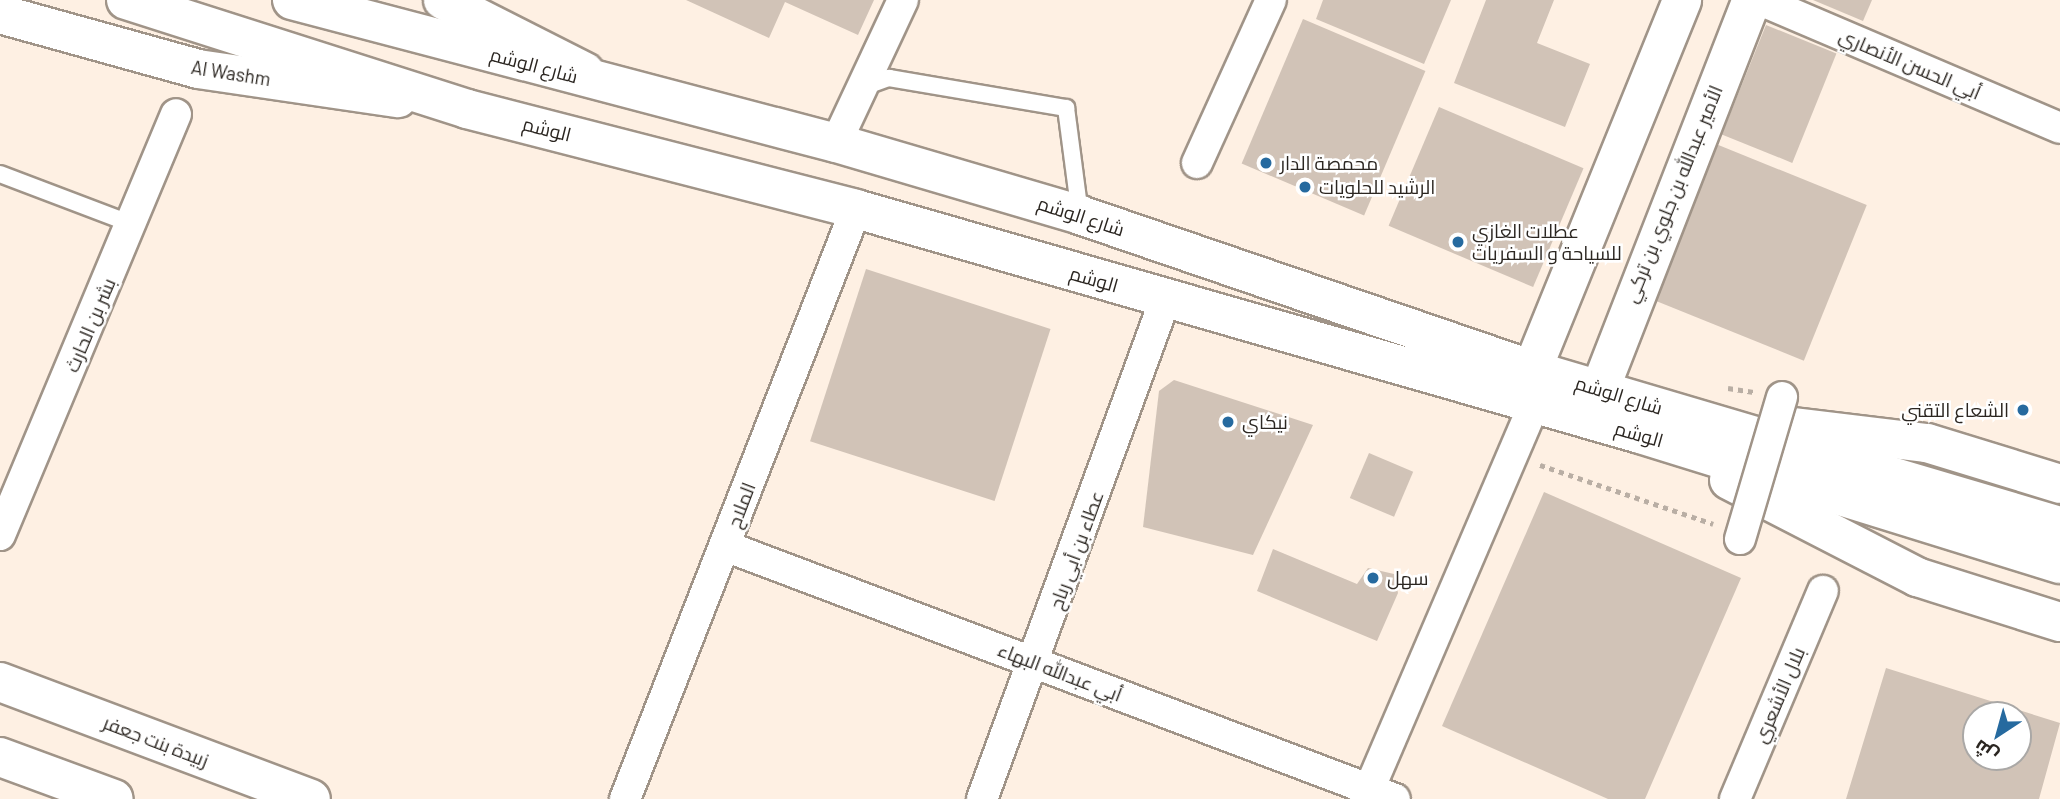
<!DOCTYPE html>
<meta charset="utf-8">
<style>
body{margin:0}
#map{position:relative;width:2060px;height:799px;overflow:hidden;background:#fef0e3;font-family:Barlow,Cairo,sans-serif}
div>[style]{position:absolute}
.building>*{inset:0;background:#d1c3b7;transform-origin:0 0}
.path>*{height:4.5px;margin-top:-2.25px;transform-origin:0;background:repeating-linear-gradient(90deg,#b9aea4 0 5px,transparent 0 10px)}
.roads{filter:drop-shadow(2px 0 #a09488) drop-shadow(-2px 0 #a09488) drop-shadow(0 2px #a09488) drop-shadow(0 -2px #a09488)}
.service>*{height:16px;margin:-8px;padding:0 8px;transform-origin:8px;border-radius:8px;background:#fff}
.minor>*{height:30px;margin:-15px;padding:0 15px;transform-origin:15px;border-radius:15px;background:#fff}
.tertiary>*{height:38px;margin:-19px;padding:0 19px;transform-origin:19px;border-radius:19px;background:#fff}
.primary>*{height:38px;margin:-19px;padding:0 19px;transform-origin:19px;border-radius:19px;background:#fff}
.bridges{filter:drop-shadow(2px 0 #a09488) drop-shadow(-2px 0 #a09488) drop-shadow(0 2px #a09488) drop-shadow(0 -2px #a09488)}
.minor-bridge>*{height:30px;margin:-15px;padding:0 15px;transform-origin:15px;border-radius:15px;background:#fff}
.dots>*{width:19px;height:19px;translate:-50% -50%;box-sizing:border-box;border:4px solid #fff;border-radius:50%}
span{translate:-50% -50%;white-space:nowrap;text-align:center;line-height:1.15;-webkit-text-stroke:5px #fff;paint-order:stroke}
.street-label{font-size:19px;color:#2b2621}
.poi-label{font-size:19px;color:#2b2621}
.left{translate:0 -50%;text-align:left}
.right{translate:-100% -50%;text-align:right}
.north{position:absolute;left:1962px;top:701px;width:70px;height:70px;box-sizing:border-box;background:#fff;border:2px solid #aaa8a6;border-radius:50%;rotate:216deg;font-size:19px;font-weight:700;line-height:28px;text-align:center;color:#2b2621}
.north::after{content:'';display:block;margin:auto;width:24px;height:32px;background:#266a9f;clip-path:polygon(50% 0,100% 100%,50% 72%,0 100%)}
</style>
<div id="map">
<div class="building">
<i style="clip-path:polygon(686px 0,874px 0,858px 35px,785px 2px,769px 38px)"></i>
<i style="clip-path:polygon(1323px 0,1451px 0,1424px 64px,1316px 19px)"></i>
<i style="clip-path:polygon(1486px 0,1554px 0,1537px 43px,1590px 64px,1565px 127px,1454px 83px)"></i>
<i style="clip-path:polygon(1813px 0,1872px 0,1863px 21px)"></i>
<i style="left:1303px;top:19px;width:133px;height:157px;rotate:23deg"></i>
<i style="left:1766px;top:25px;width:76px;height:118px;rotate:22deg"></i>
<i style="left:1439px;top:107px;width:157px;height:129px;rotate:23deg"></i>
<i style="left:1711px;top:142px;width:168px;height:168px;rotate:22deg"></i>
<i style="left:866px;top:269px;width:194px;height:181px;rotate:18deg"></i>
<i style="clip-path:polygon(1174px 380px,1313px 425px,1253px 555px,1143px 527px,1159px 391px)"></i>
<i style="left:1369px;top:453px;width:48px;height:49px;rotate:23deg"></i>
<i style="clip-path:polygon(1544px 492px,1741px 578px,1645px 799px,1608px 799px,1442px 726px)"></i>
<i style="clip-path:polygon(1273px 549px,1357px 584px,1368px 568px,1394px 574px,1398px 593px,1377px 641px,1257px 591px)"></i>
<i style="clip-path:polygon(evenodd,1886px 668px,2060px 723px,2039px 799px,1846px 799px,1886px 668px,1976px 715px,2018px 715px,2018px 757px,1976px 757px,1976px 715px)"></i>
</div>
<div class="path">
<i style="left:1728px;top:388px;width:26px;rotate:9deg"></i>
<i style="left:1540px;top:465px;width:183px;rotate:18.8deg"></i>
</div>
<div class="roads">
<div class="service">
<i style="left:861px;top:88px;width:30px;rotate:-20deg"></i>
<i style="left:889px;top:78px;width:180px;rotate:9.6deg"></i>
<i style="left:1066px;top:108px;width:108px;rotate:82.5deg"></i>
<i style="left:0;top:174px;width:143px;rotate:20.8deg"></i>
</div>
<div class="minor">
<i style="left:1760px;top:0;width:326px;rotate:23.1deg"></i>
<i style="left:836px;top:143px;width:158px;rotate:-64.9deg"></i>
<i style="left:1197px;top:163px;width:179px;rotate:-65.6deg"></i>
<i style="left:0;top:535px;width:456px;rotate:-67.3deg"></i>
<i style="left:725px;top:546px;width:716px;rotate:20.69deg"></i>
<i style="left:625px;top:799px;width:634px;rotate:-68.62deg"></i>
<i style="left:982px;top:799px;width:531px;rotate:-69.86deg"></i>
<i style="left:1365px;top:799px;width:430px;rotate:-66.8deg"></i>
<i style="left:1735px;top:799px;width:226px;rotate:-67.1deg"></i>
</div>
<div class="tertiary">
<i style="left:443px;top:0;width:159px;rotate:26.9deg"></i>
<i style="left:0;top:14px;width:205px;rotate:15.5deg"></i>
<i style="left:198px;top:69px;width:202px;rotate:8.3deg"></i>
<i style="left:1532px;top:370px;width:399px;rotate:-67.9deg"></i>
<i style="left:1600px;top:389px;width:418px;rotate:-68.7deg"></i>
<i style="left:0;top:682px;width:332px;rotate:20.6deg"></i>
<i style="left:0;top:757px;width:121px;rotate:20.2deg"></i>
</div>
<div class="primary">
<i style="left:126px;top:0;width:358px;rotate:17.7deg"></i>
<i style="left:467px;top:109px;width:402px;rotate:14.4deg"></i>
<i style="left:856px;top:209px;width:816px;rotate:16.01deg"></i>
<i style="left:1640px;top:434px;width:440px;rotate:17.2deg"></i>
<i style="left:292px;top:0;width:562px;rotate:14.73deg"></i>
<i style="left:836px;top:143px;width:254px;rotate:16.4deg"></i>
<i style="left:1080px;top:215px;width:478px;rotate:18.9deg"></i>
<i style="left:1532px;top:370px;width:551px;rotate:16.46deg"></i>
<i style="left:1786px;top:426px;width:142px;rotate:6.9deg"></i>
<i style="left:1927px;top:443px;width:139px;rotate:17.1deg"></i>
<i style="left:1729px;top:480px;width:212px;rotate:27.3deg"></i>
<i style="left:1917px;top:577px;width:150px;rotate:17.5deg"></i>
</div>
</div>
<div class="bridges">
<div class="minor-bridge">
<i style="left:1740px;top:539px;width:148px;rotate:-73.5deg"></i>
</div>
</div>
<div class="dots">
<i style="left:1266px;top:163px;background:#266a9f"></i>
<i style="left:1305px;top:187px;background:#266a9f"></i>
<i style="left:1458px;top:242px;background:#266a9f"></i>
<i style="left:2023px;top:410px;background:#266a9f"></i>
<i style="left:1228px;top:422px;background:#266a9f"></i>
<i style="left:1373px;top:578px;background:#266a9f"></i>
</div>
<div class="street-label">
<span style="left:1910px;top:64px;rotate:23deg">أبي الحسن الأنصاري</span>
<span style="left:534px;top:65px;rotate:15deg">شارع الوشم</span>
<span style="left:231px;top:73px;rotate:9deg">Al Washm</span>
<span style="left:547px;top:129px;rotate:14deg">الوشم</span>
<span style="left:1673px;top:194px;rotate:-68deg">الأمير عبدالله بن جلوي بن تركي</span>
<span style="left:1081px;top:216px;rotate:18deg">شارع الوشم</span>
<span style="left:1094px;top:279px;rotate:16deg">الوشم</span>
<span style="left:90px;top:325px;rotate:-67deg">بشر بن الحارث</span>
<span style="left:1619px;top:395px;rotate:17deg">شارع الوشم</span>
<span style="left:1639px;top:434px;rotate:16deg">الوشم</span>
<span style="left:741px;top:505px;rotate:-69deg">الملاح</span>
<span style="left:1076px;top:550px;rotate:-70deg">عطاء بن أبي رباح</span>
<span style="left:1060px;top:672px;rotate:21deg">أبي عبدالله البهاء</span>
<span style="left:1779px;top:695px;rotate:-67deg">بلال الأشعري</span>
<span style="left:156px;top:741px;rotate:21deg">زبيدة بنت جعفر</span>
</div>
<div class="poi-label">
<span class="left" style="left:1280px;top:163px">محمصة الدار</span>
<span class="left" style="left:1319px;top:187px">الرشيد للحلويات</span>
<span class="left" style="left:1472px;top:242px">عطلات الغازي<br>للسياحة و السفريات</span>
<span class="right" style="left:2009px;top:410px">الشعاع التقني</span>
<span class="left" style="left:1242px;top:422px">نيكاي</span>
<span class="left" style="left:1387px;top:578px">سهل</span>
</div>
<div class="north">ش</div>
</div>
